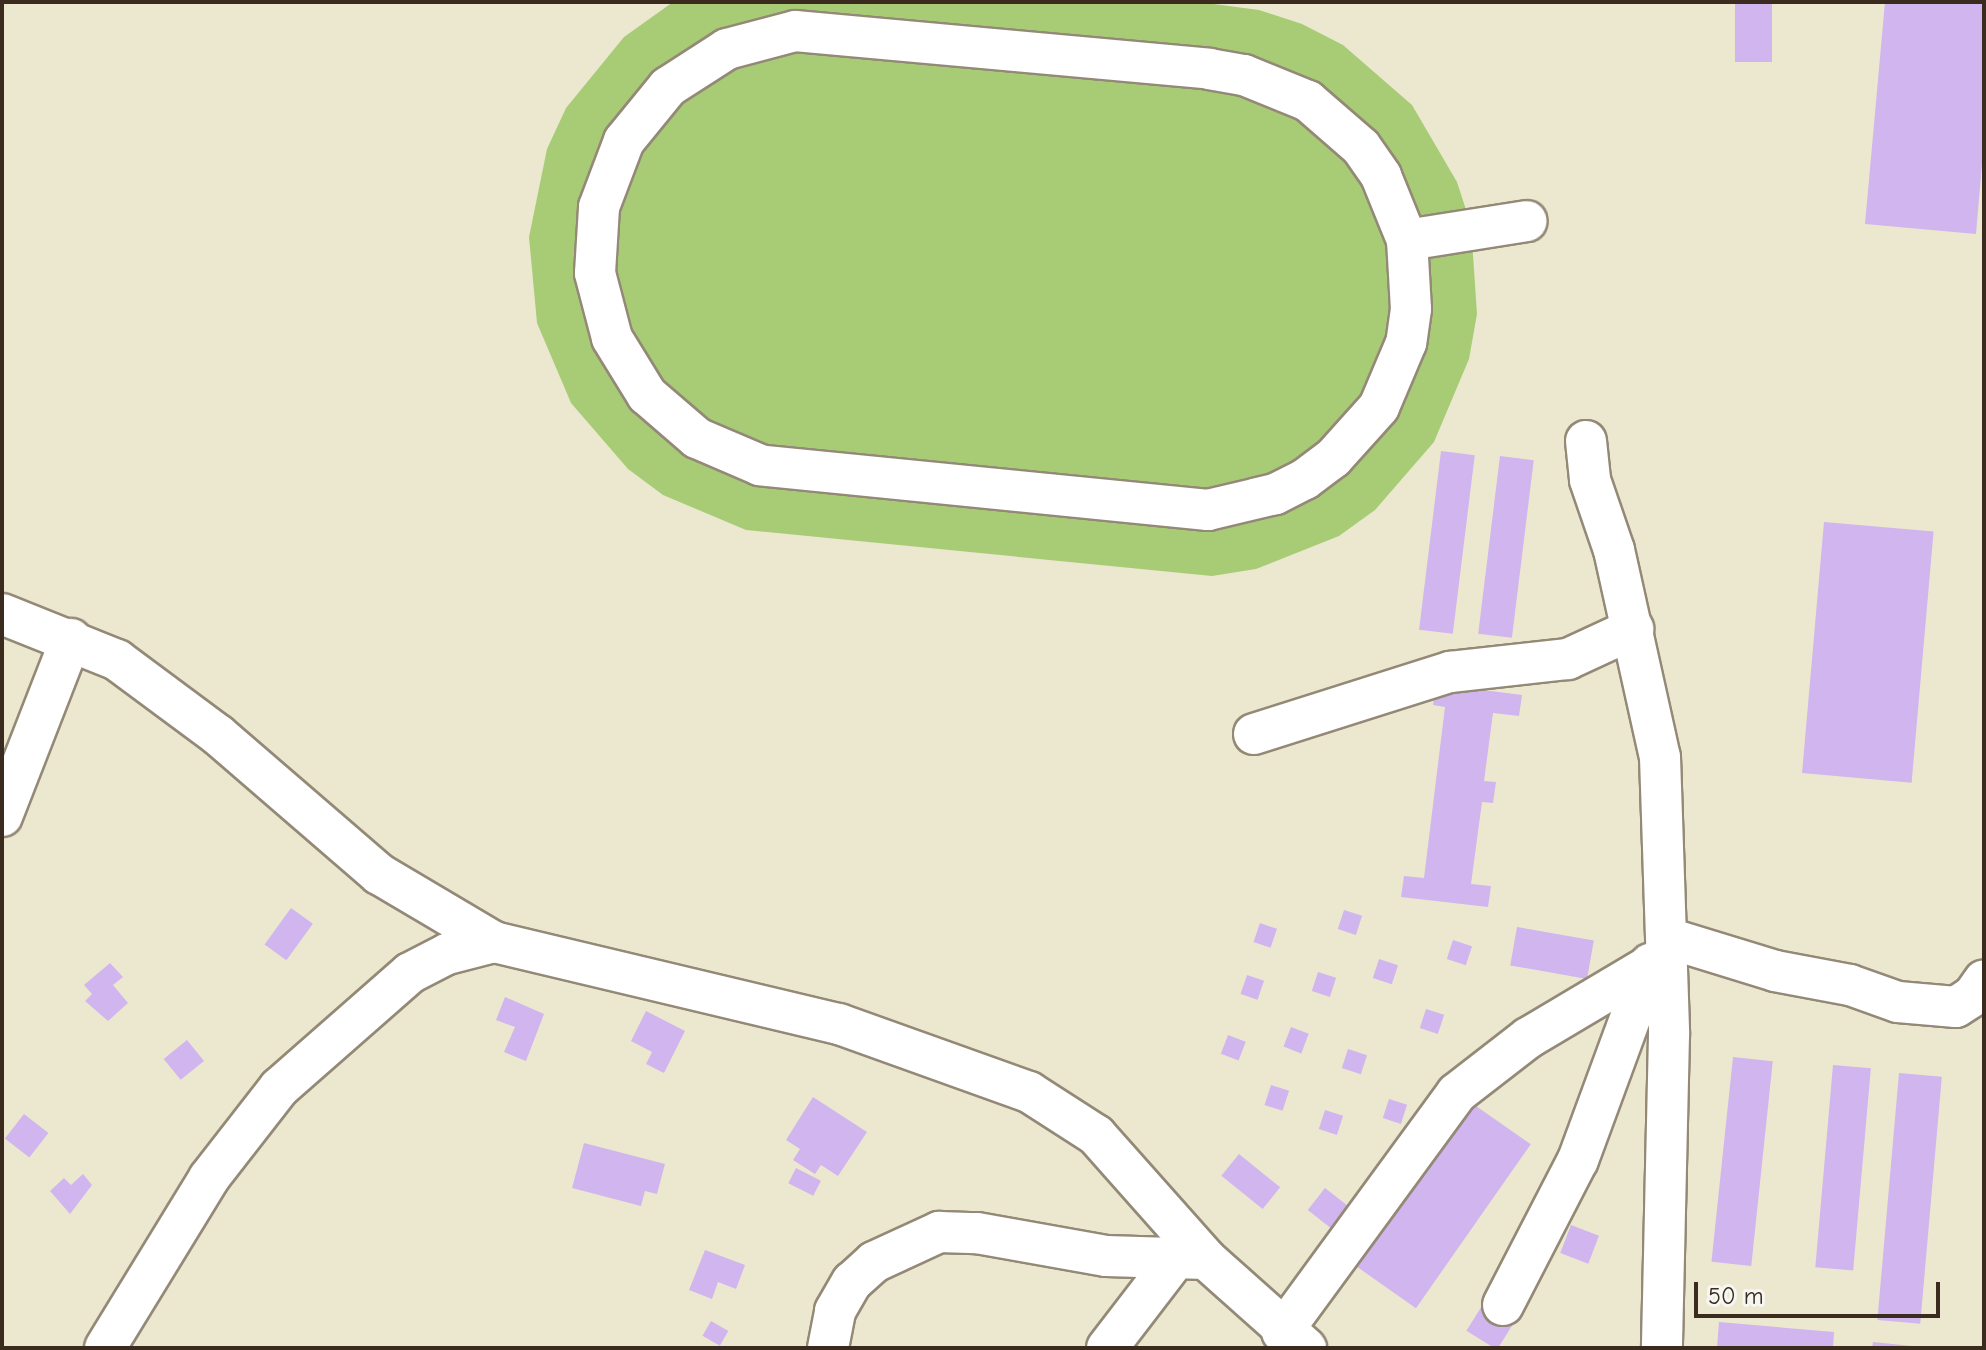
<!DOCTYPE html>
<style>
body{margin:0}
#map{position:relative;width:1986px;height:1350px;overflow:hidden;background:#ece8d0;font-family:"Comic Neue",sans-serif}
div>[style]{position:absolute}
.green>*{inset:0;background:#a8cc76}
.building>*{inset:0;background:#d0b5ee;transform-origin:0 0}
.roads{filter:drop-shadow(2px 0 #948977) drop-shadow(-2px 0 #948977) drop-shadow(0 2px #948977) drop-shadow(0 -2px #948977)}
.minor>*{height:40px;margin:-20px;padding:0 20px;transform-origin:20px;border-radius:20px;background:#fff}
span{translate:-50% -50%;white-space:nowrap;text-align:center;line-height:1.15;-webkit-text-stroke:8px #f6f6f2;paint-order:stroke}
.frame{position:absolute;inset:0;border:4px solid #3b2a1e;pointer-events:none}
.scale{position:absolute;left:1694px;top:1282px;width:246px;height:36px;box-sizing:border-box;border:4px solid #3b2a1e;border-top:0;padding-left:10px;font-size:24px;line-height:28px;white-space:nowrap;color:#3b2a1e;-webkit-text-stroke:6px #f6f6f2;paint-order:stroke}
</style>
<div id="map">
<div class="green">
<i style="clip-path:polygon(673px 2px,1199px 2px,1259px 10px,1302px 24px,1343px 45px,1412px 105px,1457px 182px,1471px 225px,1477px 314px,1469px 359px,1434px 442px,1375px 510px,1339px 536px,1256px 569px,1212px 576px,746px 530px,663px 495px,628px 469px,571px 403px,537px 323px,529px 237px,547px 149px,566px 108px,624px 37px)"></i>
</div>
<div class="building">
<i style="left:1735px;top:2px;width:37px;height:60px"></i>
<i style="clip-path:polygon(1885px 2px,1984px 2px,1984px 140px,1976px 234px,1865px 224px)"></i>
<i style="left:1441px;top:451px;width:34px;height:180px;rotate:7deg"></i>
<i style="left:1500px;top:456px;width:34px;height:179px;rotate:7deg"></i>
<i style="left:1824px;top:522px;width:110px;height:252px;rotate:5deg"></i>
<i style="clip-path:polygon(1436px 684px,1522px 695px,1519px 716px,1493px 713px,1484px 781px,1496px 782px,1493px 803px,1482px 802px,1471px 884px,1491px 886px,1488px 907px,1401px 897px,1404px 876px,1424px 878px,1445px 707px,1433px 705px)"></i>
<i style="left:291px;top:908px;width:27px;height:45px;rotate:36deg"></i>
<i style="left:1344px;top:910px;width:19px;height:20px;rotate:18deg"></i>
<i style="left:1260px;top:923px;width:18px;height:20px;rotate:19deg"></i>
<i style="left:1517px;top:927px;width:78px;height:39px;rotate:10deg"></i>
<i style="left:1453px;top:940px;width:20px;height:20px;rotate:18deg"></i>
<i style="left:1379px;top:959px;width:20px;height:20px;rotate:18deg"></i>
<i style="clip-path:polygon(110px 963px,123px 977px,113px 985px,128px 1003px,108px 1021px,85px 1001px,92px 994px,84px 985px)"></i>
<i style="left:1318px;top:972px;width:19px;height:20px;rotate:18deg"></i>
<i style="left:1247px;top:975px;width:18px;height:20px;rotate:19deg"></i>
<i style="clip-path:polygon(505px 997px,544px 1014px,526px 1061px,504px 1052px,515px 1027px,496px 1020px)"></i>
<i style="left:1426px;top:1009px;width:19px;height:20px;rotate:18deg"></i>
<i style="clip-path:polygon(646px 1011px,685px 1031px,664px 1073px,646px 1064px,652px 1052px,631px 1041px)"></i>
<i style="left:1291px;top:1027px;width:19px;height:21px;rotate:21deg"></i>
<i style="left:1228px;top:1035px;width:19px;height:20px;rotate:21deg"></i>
<i style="left:187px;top:1040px;width:27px;height:30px;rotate:51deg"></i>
<i style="left:1348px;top:1049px;width:20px;height:20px;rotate:18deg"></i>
<i style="left:1733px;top:1057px;width:40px;height:206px;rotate:6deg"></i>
<i style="left:1833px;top:1065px;width:38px;height:203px;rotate:5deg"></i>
<i style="left:1899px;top:1073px;width:43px;height:248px;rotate:5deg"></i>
<i style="left:1271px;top:1085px;width:19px;height:21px;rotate:18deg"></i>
<i style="clip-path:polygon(813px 1097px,867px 1132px,838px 1176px,821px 1165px,815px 1174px,793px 1160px,800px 1149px,786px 1140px)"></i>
<i style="left:1389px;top:1099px;width:19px;height:20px;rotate:18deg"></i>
<i style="left:1466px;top:1099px;width:79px;height:200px;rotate:35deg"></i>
<i style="left:1325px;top:1110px;width:19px;height:20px;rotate:18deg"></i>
<i style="left:24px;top:1114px;width:31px;height:31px;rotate:38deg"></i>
<i style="clip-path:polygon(584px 1143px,665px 1164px,657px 1194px,645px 1191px,641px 1206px,572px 1188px)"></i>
<i style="left:1239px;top:1154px;width:53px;height:28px;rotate:39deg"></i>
<i style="left:796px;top:1168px;width:28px;height:17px;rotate:27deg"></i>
<i style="clip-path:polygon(83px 1174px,92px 1185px,70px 1214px,50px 1191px,64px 1178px,71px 1185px)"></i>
<i style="left:1325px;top:1188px;width:36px;height:28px;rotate:38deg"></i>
<i style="left:1571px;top:1225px;width:30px;height:30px;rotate:21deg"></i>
<i style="clip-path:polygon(705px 1250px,745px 1265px,736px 1289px,718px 1282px,712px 1299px,689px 1290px)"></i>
<i style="left:1485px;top:1301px;width:36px;height:35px;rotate:32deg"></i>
<i style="left:711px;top:1321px;width:20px;height:17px;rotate:30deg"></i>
<i style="clip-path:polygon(1719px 1322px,1834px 1332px,1833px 1348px,1717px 1348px)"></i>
<i style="clip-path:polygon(1873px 1342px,1912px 1346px,1912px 1348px,1872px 1348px)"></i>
</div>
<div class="roads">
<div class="minor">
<i style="left:795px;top:31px;width:416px;rotate:5.2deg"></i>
<i style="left:1209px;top:69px;width:36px;rotate:10deg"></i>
<i style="left:1244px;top:75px;width:69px;rotate:22.1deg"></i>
<i style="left:1308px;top:101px;width:70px;rotate:41deg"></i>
<i style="left:1361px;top:147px;width:35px;rotate:55deg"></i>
<i style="left:1381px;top:176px;width:69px;rotate:67.9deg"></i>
<i style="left:1407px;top:240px;width:69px;rotate:86.7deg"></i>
<i style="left:1411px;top:309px;width:34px;rotate:98deg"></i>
<i style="left:1406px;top:343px;width:69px;rotate:112.9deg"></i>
<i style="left:1379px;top:407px;width:69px;rotate:132deg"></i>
<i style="left:1333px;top:458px;width:35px;rotate:143deg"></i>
<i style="left:1305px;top:479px;width:34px;rotate:153deg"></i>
<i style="left:1275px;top:494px;width:69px;rotate:166.6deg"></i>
<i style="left:1208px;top:510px;width:450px;rotate:-174.3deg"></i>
<i style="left:760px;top:465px;width:69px;rotate:-156.8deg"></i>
<i style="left:697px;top:438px;width:66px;rotate:-139.3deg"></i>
<i style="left:647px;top:395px;width:67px;rotate:-121.6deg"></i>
<i style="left:612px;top:338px;width:67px;rotate:-104.7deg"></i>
<i style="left:595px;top:273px;width:66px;rotate:-86.5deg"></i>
<i style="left:599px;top:207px;width:71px;rotate:-69.3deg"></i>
<i style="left:624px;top:141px;width:70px;rotate:-50.8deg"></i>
<i style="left:668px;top:87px;width:70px;rotate:-32.8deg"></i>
<i style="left:727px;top:49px;width:70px;rotate:-14.8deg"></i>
<i style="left:1407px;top:240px;width:121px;rotate:-9deg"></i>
<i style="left:1586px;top:441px;width:39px;rotate:84deg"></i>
<i style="left:1590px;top:480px;width:74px;rotate:71.1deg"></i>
<i style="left:1614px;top:550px;width:212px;rotate:77.5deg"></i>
<i style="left:1660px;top:757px;width:278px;rotate:88.1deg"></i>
<i style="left:1669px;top:1035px;width:313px;rotate:91.3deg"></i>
<i style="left:2px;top:614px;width:124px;rotate:21.8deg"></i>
<i style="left:117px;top:660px;width:126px;rotate:36.6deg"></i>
<i style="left:218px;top:735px;width:213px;rotate:40.8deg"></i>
<i style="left:379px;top:874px;width:134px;rotate:30.6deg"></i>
<i style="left:494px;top:942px;width:355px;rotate:13.4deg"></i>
<i style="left:839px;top:1024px;width:202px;rotate:19.7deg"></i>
<i style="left:1029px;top:1092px;width:80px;rotate:32.7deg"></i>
<i style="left:1096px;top:1135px;width:166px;rotate:48.4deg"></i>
<i style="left:1206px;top:1259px;width:134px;rotate:41.7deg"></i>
<i style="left:1254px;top:734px;width:206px;rotate:-17.6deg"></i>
<i style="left:1450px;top:672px;width:119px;rotate:-6.3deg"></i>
<i style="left:1568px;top:659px;width:72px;rotate:-24.8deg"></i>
<i style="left:2px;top:816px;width:190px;rotate:-68.7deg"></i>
<i style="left:1668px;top:938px;width:112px;rotate:17.1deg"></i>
<i style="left:1775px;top:971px;width:76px;rotate:10.6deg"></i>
<i style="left:1850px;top:985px;width:51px;rotate:19.5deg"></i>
<i style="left:1898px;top:1002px;width:58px;rotate:4.9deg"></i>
<i style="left:1956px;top:1007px;width:20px;rotate:-33deg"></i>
<i style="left:1973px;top:996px;width:19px;rotate:-55deg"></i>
<i style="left:1503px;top:1305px;width:163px;rotate:-62.7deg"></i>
<i style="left:1578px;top:1160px;width:209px;rotate:-69.8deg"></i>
<i style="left:1282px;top:1332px;width:296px;rotate:-53.8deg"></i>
<i style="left:1457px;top:1093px;width:90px;rotate:-37.8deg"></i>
<i style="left:1528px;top:1038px;width:163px;rotate:-30.7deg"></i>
<i style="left:105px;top:1348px;width:199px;rotate:-58.5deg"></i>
<i style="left:209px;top:1178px;width:114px;rotate:-52.1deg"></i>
<i style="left:279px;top:1088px;width:174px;rotate:-41.3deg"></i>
<i style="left:410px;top:973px;width:42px;rotate:-27.2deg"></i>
<i style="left:447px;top:954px;width:49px;rotate:-14.3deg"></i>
<i style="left:828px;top:1348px;width:38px;rotate:-79deg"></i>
<i style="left:835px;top:1311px;width:34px;rotate:-60deg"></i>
<i style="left:852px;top:1282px;width:30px;rotate:-42deg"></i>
<i style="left:874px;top:1262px;width:72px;rotate:-24.8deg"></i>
<i style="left:939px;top:1232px;width:38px;rotate:2deg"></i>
<i style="left:977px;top:1233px;width:131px;rotate:10.1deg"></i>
<i style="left:1106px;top:1256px;width:100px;rotate:1.7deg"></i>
<i style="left:1107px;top:1348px;width:113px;rotate:-52.5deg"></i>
</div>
</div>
<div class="frame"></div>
<div class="scale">50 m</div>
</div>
